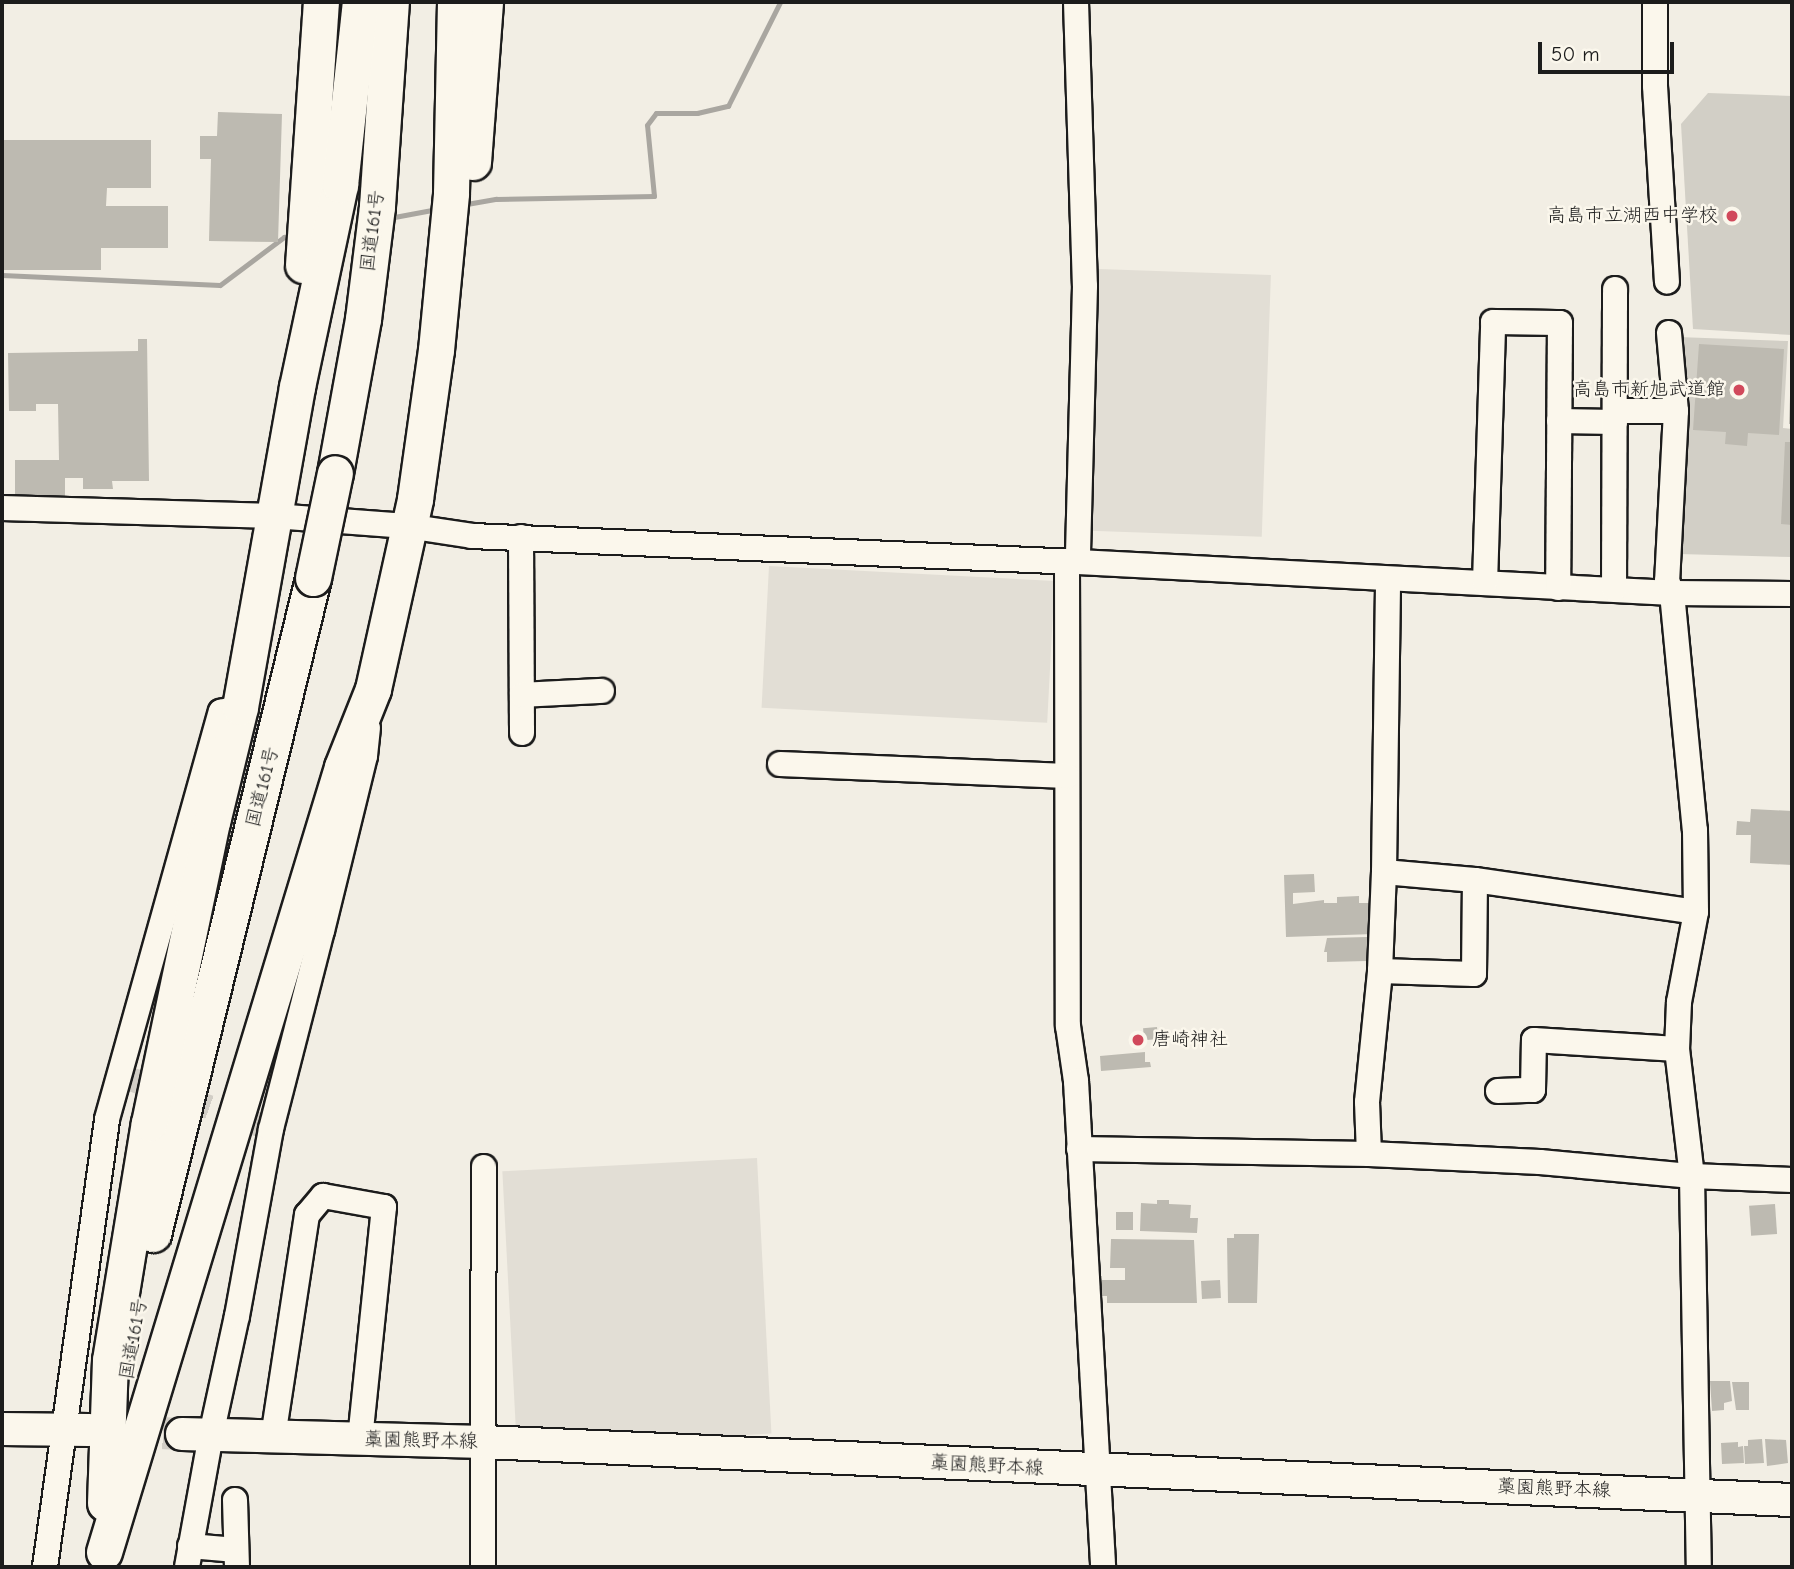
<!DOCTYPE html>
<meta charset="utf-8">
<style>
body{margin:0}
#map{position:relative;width:1794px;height:1569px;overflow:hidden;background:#f2eee4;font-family:"Comic Neue","Klee One",sans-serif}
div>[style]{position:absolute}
.built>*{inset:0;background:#e2ded5;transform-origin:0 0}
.green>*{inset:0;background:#d2cfc6}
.stream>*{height:5px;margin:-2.5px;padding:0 2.5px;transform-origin:2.5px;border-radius:2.5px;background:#a9a6a0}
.building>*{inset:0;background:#bdbab1;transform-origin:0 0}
.minor-tunnel>*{height:24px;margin-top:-12px;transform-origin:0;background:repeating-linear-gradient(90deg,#d2cec6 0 24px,transparent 0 36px)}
.major-tunnel>*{height:32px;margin-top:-16px;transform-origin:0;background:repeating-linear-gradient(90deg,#d2cec6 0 32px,transparent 0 48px)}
.roads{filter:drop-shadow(2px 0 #1c1c1c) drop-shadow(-2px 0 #1c1c1c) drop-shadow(0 2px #1c1c1c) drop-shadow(0 -2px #1c1c1c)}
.minor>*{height:24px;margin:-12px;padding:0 12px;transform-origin:12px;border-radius:12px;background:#fbf7ec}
.major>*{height:32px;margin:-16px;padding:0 16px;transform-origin:16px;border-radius:16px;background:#fbf7ec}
.highway>*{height:35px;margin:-17.5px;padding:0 17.5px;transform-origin:17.5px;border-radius:17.5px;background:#fbf7ec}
.bridges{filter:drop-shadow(2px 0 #1c1c1c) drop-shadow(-2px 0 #1c1c1c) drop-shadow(0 2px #1c1c1c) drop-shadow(0 -2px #1c1c1c)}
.highway-bridge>*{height:35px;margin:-17.5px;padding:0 17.5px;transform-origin:17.5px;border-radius:17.5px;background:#fbf7ec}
.dots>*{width:19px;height:19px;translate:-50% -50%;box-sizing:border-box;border:4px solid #fbf7ec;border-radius:50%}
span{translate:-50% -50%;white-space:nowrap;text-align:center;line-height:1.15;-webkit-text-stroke:5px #fbf7ec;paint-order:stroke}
.poi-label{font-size:19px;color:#1c1c1c}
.right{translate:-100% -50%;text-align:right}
.left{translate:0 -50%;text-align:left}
.street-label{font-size:19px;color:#1c1c1c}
.frame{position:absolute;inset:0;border:4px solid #1c1c1c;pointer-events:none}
.scale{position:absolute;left:1538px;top:42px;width:136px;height:32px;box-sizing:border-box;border:4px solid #1c1c1c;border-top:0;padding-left:9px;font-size:21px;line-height:24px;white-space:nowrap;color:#1c1c1c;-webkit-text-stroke:5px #fbf7ec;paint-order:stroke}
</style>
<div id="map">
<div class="built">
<i style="left:1099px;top:269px;width:172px;height:262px;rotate:2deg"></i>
<i style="left:769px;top:566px;width:286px;height:142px;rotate:3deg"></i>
<i style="left:757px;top:1158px;width:276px;height:255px;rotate:87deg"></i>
</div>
<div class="green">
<i style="clip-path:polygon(1708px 93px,1792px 96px,1792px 335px,1693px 329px,1681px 124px)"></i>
<i style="clip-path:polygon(1678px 337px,1788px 341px,1783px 428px,1792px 429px,1792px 557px,1679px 554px)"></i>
</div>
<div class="stream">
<i style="left:461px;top:205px;width:36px;rotate:-10deg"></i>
<i style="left:496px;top:199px;width:158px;rotate:-1.1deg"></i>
<i style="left:654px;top:196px;width:71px;rotate:-95.6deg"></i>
<i style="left:647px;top:125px;width:15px;rotate:-53deg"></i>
<i style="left:656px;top:113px;width:41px"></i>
<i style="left:697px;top:113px;width:32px;rotate:-13deg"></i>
<i style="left:728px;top:106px;width:116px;rotate:-63.4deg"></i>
<i style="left:389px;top:218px;width:49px;rotate:-10.6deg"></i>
<i style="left:2px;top:275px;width:218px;rotate:2.6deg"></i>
<i style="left:220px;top:285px;width:80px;rotate:-36.9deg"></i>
<i style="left:284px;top:237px;width:9px;rotate:-6deg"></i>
</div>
<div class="building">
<i style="clip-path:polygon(218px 112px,282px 114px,278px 242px,209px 241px,211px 159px,200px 159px,200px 136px,217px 136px)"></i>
<i style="clip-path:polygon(2px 140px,151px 140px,151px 188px,107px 188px,106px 206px,168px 206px,168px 248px,101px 248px,101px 270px,2px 270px)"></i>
<i style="clip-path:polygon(138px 339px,147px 339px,149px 481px,112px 481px,113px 489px,83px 489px,83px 478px,65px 478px,65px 498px,15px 499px,15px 460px,59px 460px,58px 404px,36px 404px,36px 411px,9px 411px,8px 353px,138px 351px)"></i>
<i style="clip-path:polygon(1699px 344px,1784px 349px,1779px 435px,1748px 433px,1747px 446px,1725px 444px,1726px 432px,1693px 430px)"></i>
<i style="clip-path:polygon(1790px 396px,1792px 396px,1792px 424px,1789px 424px)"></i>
<i style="clip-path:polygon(1785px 442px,1792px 442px,1792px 525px,1781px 524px)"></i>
<i style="clip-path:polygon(1751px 809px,1792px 811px,1792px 865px,1750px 863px,1751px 835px,1736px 835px,1737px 821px,1750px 822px)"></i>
<i style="clip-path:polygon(1314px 874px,1315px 892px,1293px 893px,1293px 904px,1324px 900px,1324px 903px,1337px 903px,1337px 897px,1359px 896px,1359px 903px,1374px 903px,1374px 934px,1286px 937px,1284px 875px)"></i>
<i style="clip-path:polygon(1367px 937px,1367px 961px,1327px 962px,1327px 952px,1324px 952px,1327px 938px)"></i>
<i style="left:1157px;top:1027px;width:12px;height:14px;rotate:85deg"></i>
<i style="clip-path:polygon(1145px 1052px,1145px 1062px,1150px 1062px,1151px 1067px,1101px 1071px,1100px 1056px)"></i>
<i style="clip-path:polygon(1157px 1200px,1169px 1200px,1169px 1204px,1191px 1205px,1190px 1218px,1198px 1218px,1197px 1233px,1140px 1231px,1141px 1203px,1157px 1204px)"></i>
<i style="left:1775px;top:1204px;width:30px;height:26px;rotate:86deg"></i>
<i style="left:1116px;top:1212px;width:17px;height:18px"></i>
<i style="clip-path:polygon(1234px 1234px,1259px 1234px,1257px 1303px,1228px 1303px,1227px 1238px,1234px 1238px)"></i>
<i style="clip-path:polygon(1111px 1239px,1194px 1240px,1197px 1303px,1107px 1303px,1107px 1296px,1097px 1296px,1097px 1276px,1102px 1276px,1102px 1280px,1125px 1280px,1125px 1268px,1110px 1268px)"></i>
<i style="left:1220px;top:1280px;width:18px;height:19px;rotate:87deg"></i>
<i style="clip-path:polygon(1710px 1381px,1730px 1381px,1732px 1401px,1724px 1403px,1724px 1410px,1712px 1411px)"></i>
<i style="clip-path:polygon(1732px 1382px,1749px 1382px,1749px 1410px,1736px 1410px)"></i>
<i style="clip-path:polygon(1762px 1439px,1764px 1463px,1745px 1464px,1744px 1446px,1748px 1446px,1748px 1440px)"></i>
<i style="clip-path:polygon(1765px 1439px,1786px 1440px,1788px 1463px,1767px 1466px)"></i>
<i style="clip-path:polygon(1738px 1442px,1738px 1447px,1743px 1446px,1744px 1463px,1722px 1464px,1721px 1443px)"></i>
</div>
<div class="minor-tunnel">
<i style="left:119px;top:1075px;width:161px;rotate:19.6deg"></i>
</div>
<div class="major-tunnel">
<i style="left:115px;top:1431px;width:67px;rotate:2.6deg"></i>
</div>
<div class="roads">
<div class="minor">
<i style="left:1076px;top:2px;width:284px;rotate:88.2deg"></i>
<i style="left:1085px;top:286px;width:276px;rotate:91.5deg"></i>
<i style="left:1655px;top:2px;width:84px;rotate:90deg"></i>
<i style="left:1655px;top:86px;width:196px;rotate:86.5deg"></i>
<i style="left:1669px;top:333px;width:78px;rotate:84.9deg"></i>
<i style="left:1676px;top:411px;width:170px;rotate:93deg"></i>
<i style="left:1667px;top:581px;width:13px;rotate:67deg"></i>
<i style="left:1672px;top:593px;width:238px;rotate:84.5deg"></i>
<i style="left:1695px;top:830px;width:82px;rotate:89.3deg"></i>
<i style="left:1696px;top:912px;width:92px;rotate:100.7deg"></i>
<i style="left:1679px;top:1002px;width:47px;rotate:92.4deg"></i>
<i style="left:1677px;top:1049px;width:128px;rotate:83.3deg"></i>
<i style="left:1692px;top:1176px;width:391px;rotate:89deg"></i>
<i style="left:1615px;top:411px;width:61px"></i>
<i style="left:1559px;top:421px;width:56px;rotate:1deg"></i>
<i style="left:2px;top:508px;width:272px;rotate:1.7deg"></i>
<i style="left:274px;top:516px;width:133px;rotate:4.3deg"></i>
<i style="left:407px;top:526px;width:66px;rotate:8.7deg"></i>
<i style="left:472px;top:536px;width:607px;rotate:2.46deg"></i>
<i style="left:1078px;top:562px;width:595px;rotate:2.99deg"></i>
<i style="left:1672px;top:593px;width:120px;rotate:0.5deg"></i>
<i style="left:521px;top:537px;width:196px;rotate:89.7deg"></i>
<i style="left:1067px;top:561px;width:465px;rotate:89.9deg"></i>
<i style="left:1068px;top:1026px;width:56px;rotate:81.7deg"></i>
<i style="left:1076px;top:1081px;width:487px;rotate:86.8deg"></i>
<i style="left:1485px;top:583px;width:261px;rotate:-88.2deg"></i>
<i style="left:1493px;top:322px;width:67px;rotate:0.9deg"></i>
<i style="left:1560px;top:323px;width:265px;rotate:90.4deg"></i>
<i style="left:1614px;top:589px;width:300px;rotate:-89.8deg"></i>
<i style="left:522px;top:695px;width:80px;rotate:-2.9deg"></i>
<i style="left:780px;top:764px;width:287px;rotate:2.4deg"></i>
<i style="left:1384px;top:872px;width:91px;rotate:5deg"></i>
<i style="left:1475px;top:880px;width:223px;rotate:8.2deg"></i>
<i style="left:1380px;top:971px;width:94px;rotate:1.8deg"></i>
<i style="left:1474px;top:974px;width:94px;rotate:-89.4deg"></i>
<i style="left:1498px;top:1091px;width:35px;rotate:-2deg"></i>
<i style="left:1533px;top:1090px;width:50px;rotate:-88.9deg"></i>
<i style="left:1534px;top:1040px;width:143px;rotate:3.6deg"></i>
<i style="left:1079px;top:1149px;width:290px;rotate:1deg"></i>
<i style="left:1369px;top:1154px;width:171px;rotate:2.7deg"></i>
<i style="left:1540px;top:1162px;width:153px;rotate:5.3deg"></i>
<i style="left:1692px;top:1176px;width:100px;rotate:2.3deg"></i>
<i style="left:1369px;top:1154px;width:52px;rotate:-92.2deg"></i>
<i style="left:1367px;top:1102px;width:132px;rotate:-84.3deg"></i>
<i style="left:1380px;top:971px;width:99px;rotate:-87.7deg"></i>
<i style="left:1384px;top:872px;width:293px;rotate:-89.2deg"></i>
<i style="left:273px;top:1437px;width:225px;rotate:-81.3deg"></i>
<i style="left:307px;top:1215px;width:25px;rotate:-50deg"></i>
<i style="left:323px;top:1196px;width:62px;rotate:10.2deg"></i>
<i style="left:384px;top:1207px;width:233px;rotate:95.9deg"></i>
<i style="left:235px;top:1500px;width:67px;rotate:88.3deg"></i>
<i style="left:190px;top:1546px;width:46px;rotate:5deg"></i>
<i style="left:45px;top:1567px;width:452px;rotate:-82.1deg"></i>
<i style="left:107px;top:1119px;width:423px;rotate:-74.4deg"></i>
<i style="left:221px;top:712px;width:16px;rotate:-14deg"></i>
<i style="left:187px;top:1567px;width:134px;rotate:-79.7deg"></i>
<i style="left:211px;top:1435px;width:122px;rotate:-77.7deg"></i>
<i style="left:237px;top:1316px;width:190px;rotate:-79.7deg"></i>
<i style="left:271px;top:1129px;width:204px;rotate:-75.6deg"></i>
<i style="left:322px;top:931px;width:180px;rotate:-76.2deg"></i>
<i style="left:365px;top:756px;width:28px;rotate:-84deg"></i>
<i style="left:483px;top:1567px;width:400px;rotate:-89.9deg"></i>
</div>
<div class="major">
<i style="left:2px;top:1429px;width:87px;rotate:0.7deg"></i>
<i style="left:182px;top:1434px;width:302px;rotate:1.5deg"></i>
<i style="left:484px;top:1442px;width:1309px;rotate:2.54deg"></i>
</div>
<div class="highway">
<i style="left:473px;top:162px;width:160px;rotate:-85.7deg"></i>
<i style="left:303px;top:265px;width:264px;rotate:-86.1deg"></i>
<i style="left:335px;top:473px;width:157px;rotate:-79.7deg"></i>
<i style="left:363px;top:319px;width:114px;rotate:-82.9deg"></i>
<i style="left:377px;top:206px;width:204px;rotate:-86.1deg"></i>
<i style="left:153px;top:1234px;width:675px;rotate:-76.29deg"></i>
<i style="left:105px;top:1503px;width:143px;rotate:-88deg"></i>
<i style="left:110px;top:1360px;width:240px;rotate:-80.7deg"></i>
<i style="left:149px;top:1123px;width:308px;rotate:-78.2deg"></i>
<i style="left:212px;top:822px;width:118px;rotate:-76.3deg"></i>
<i style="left:240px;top:707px;width:325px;rotate:-79.9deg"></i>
<i style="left:297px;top:387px;width:207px;rotate:-78deg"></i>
<i style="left:340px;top:185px;width:184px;rotate:-83.8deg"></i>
<i style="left:104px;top:1552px;width:820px;rotate:-73.13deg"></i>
<i style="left:342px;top:767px;width:84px;rotate:-68.3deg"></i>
<i style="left:373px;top:689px;width:195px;rotate:-77.5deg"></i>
<i style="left:415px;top:499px;width:150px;rotate:-82deg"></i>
<i style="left:436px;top:350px;width:158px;rotate:-84.5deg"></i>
<i style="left:451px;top:193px;width:191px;rotate:-88.8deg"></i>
</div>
</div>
<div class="bridges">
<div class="highway-bridge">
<i style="left:313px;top:578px;width:107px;rotate:-78.2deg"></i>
</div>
</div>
<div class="dots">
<i style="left:1732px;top:216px;background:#d1495b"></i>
<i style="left:1739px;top:390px;background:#d1495b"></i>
<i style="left:1138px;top:1040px;background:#d1495b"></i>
</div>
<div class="poi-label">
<span class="right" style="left:1718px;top:216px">高島市立湖西中学校</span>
<span class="right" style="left:1725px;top:390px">高島市新旭武道館</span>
<span class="left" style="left:1152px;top:1040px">唐崎神社</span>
</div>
<div class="street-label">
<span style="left:373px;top:231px;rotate:-83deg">国道161号</span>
<span style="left:263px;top:787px;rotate:-76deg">国道161号</span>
<span style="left:134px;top:1339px;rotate:-80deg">国道161号</span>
<span style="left:421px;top:1441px;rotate:1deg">藁園熊野本線</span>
<span style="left:987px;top:1466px;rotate:3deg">藁園熊野本線</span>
<span style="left:1554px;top:1489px;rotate:2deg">藁園熊野本線</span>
</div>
<div class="frame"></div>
<div class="scale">50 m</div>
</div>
